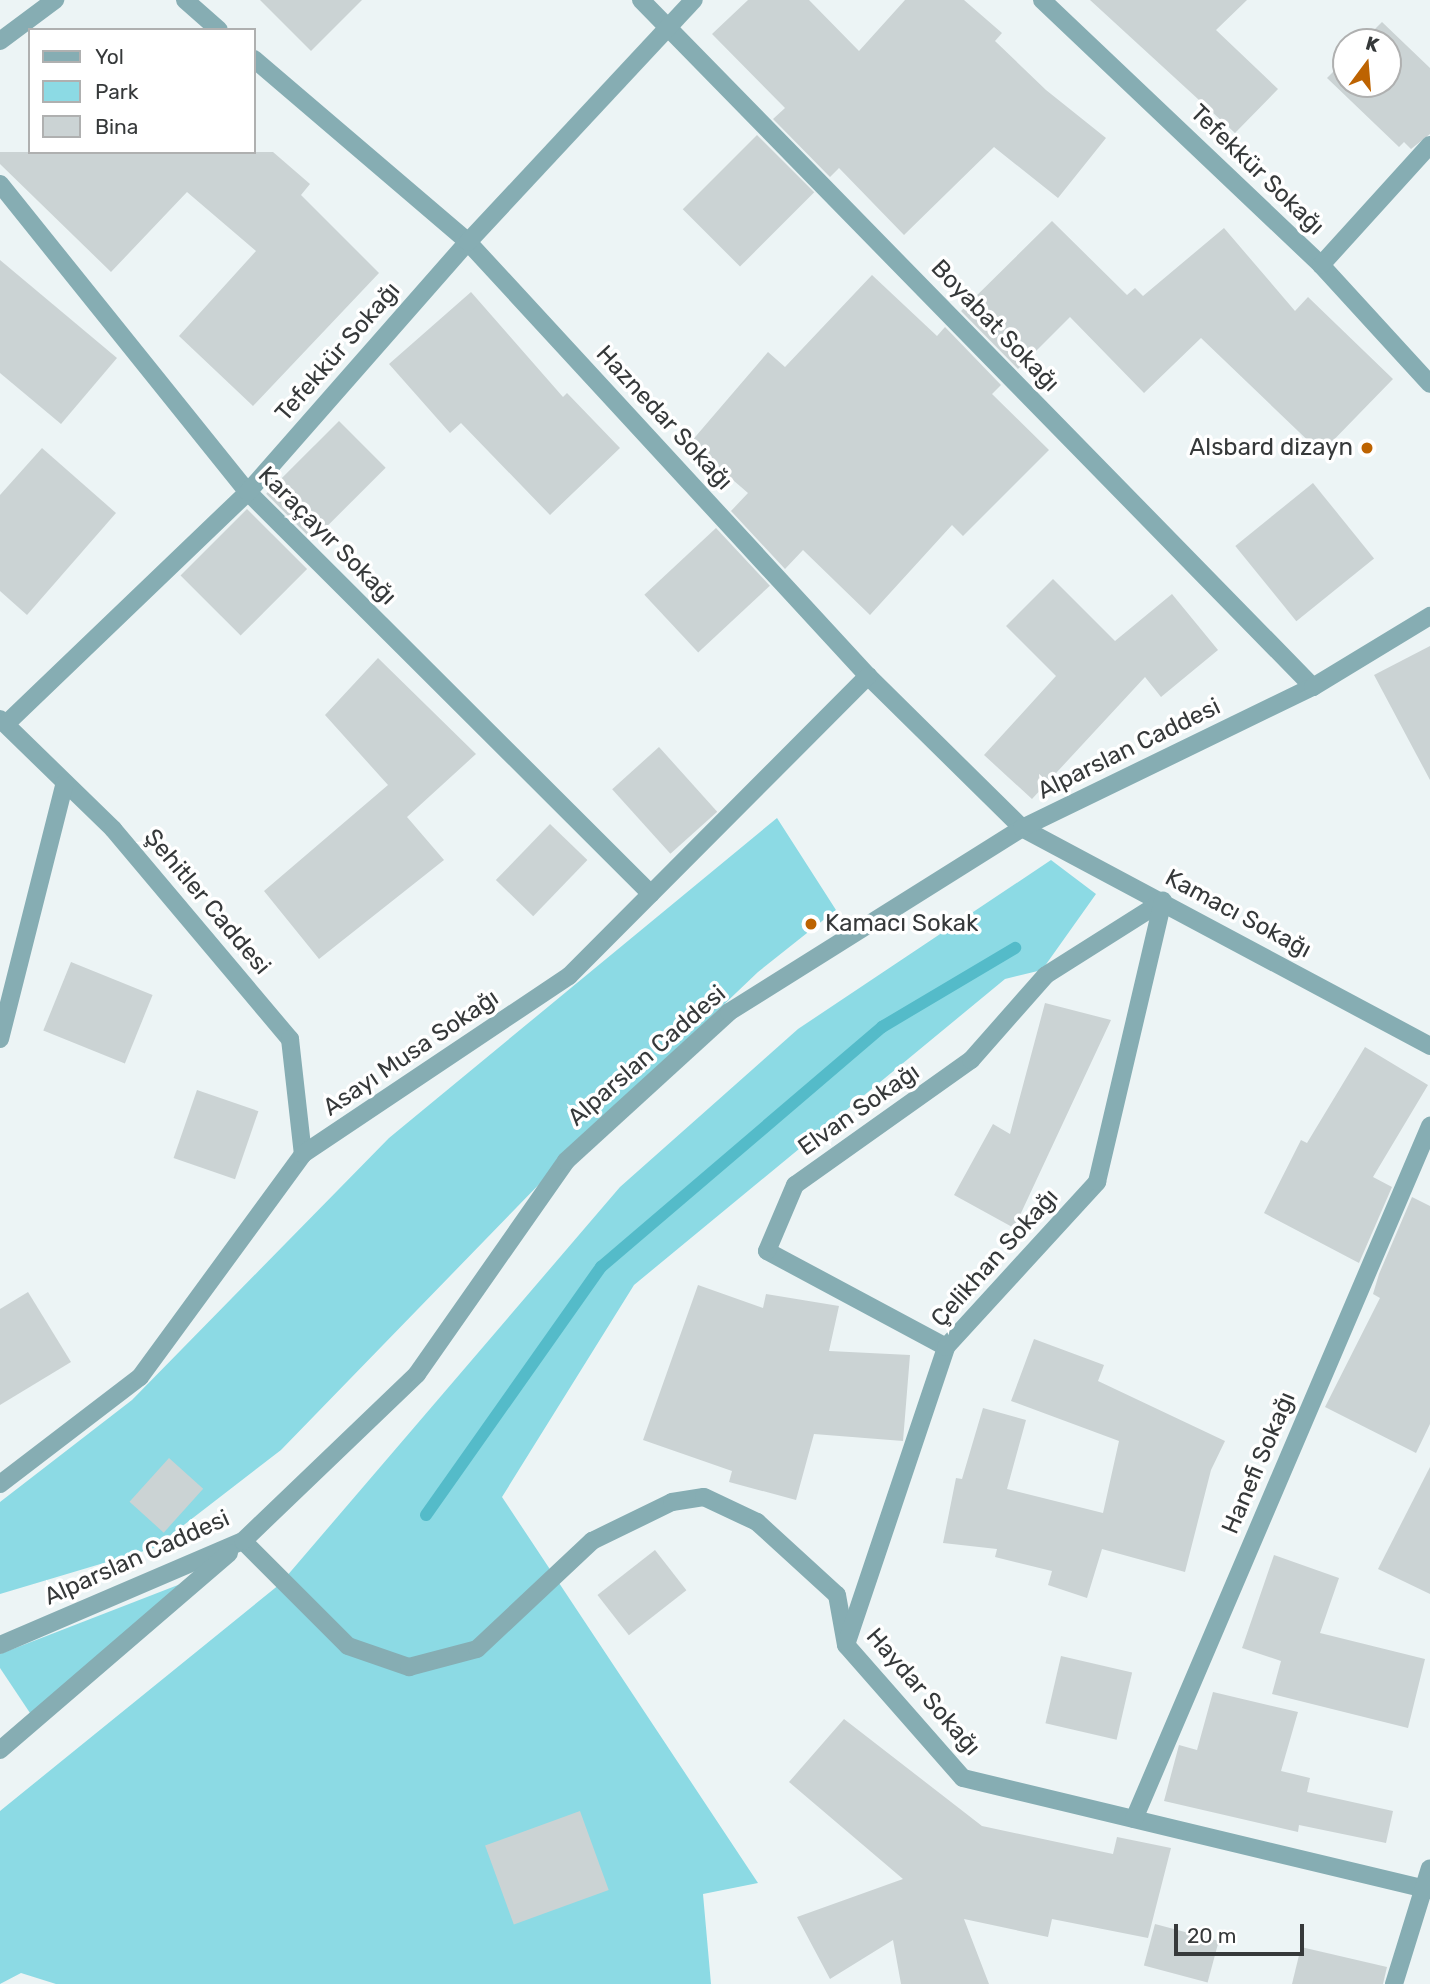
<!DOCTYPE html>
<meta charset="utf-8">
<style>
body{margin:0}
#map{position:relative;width:1430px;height:1984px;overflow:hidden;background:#ecf4f5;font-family:Rubik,sans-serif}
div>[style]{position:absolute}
.green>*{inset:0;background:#8cdae4}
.stream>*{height:12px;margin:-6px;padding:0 6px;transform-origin:6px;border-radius:6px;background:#54bbc9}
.building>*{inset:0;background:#cbd3d4;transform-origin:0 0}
.minor>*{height:18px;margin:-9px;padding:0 9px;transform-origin:9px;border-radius:9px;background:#86adb3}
.tertiary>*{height:18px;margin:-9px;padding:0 9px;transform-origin:9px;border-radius:9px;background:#86adb3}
.dots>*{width:19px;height:19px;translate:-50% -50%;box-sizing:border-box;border:4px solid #fff;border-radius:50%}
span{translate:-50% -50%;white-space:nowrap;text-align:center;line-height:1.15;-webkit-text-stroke:7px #fff;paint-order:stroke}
.street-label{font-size:24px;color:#36393a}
.poi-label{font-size:24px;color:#36393a}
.right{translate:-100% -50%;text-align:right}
.left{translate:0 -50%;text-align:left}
.legend{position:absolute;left:28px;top:28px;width:228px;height:126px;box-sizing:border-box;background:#fff;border:2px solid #afb0b0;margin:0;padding:9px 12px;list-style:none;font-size:21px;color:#36393a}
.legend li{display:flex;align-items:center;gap:14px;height:35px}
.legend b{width:35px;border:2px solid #afb0b0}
.north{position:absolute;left:1332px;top:28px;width:70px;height:70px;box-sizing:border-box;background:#fff;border:2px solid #afb0b0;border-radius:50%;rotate:16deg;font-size:19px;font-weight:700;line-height:28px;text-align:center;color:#36393a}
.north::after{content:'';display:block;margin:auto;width:24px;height:32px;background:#bd6301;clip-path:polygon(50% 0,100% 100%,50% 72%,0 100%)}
.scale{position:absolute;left:1174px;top:1924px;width:130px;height:32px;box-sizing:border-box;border:4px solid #36393a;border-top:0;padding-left:9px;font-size:21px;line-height:24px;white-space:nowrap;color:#36393a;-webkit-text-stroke:5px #fff;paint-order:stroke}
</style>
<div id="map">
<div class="green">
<i style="clip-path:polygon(777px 818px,836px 910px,758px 972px,587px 1135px,281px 1450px,154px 1548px,0 1594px,0 1502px,132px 1400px,389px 1138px)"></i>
<i style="clip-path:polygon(1051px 860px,1096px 894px,1042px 970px,1005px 979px,634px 1285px,502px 1497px,758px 1883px,703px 1894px,711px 1984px,56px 1984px,21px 1973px,0 1984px,0 1811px,280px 1584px,620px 1187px,798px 1029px)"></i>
<i style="clip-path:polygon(196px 1578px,34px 1719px,0 1668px,0 1654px)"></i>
</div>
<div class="stream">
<i style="left:426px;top:1515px;width:304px;rotate:-54.8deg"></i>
<i style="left:601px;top:1267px;width:370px;rotate:-40.5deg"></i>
<i style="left:882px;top:1027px;width:155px;rotate:-30.7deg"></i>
</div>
<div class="building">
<i style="clip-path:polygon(260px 0,362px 0,311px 51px)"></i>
<i style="clip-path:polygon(748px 0,809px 0,859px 51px,905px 0,964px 0,1002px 33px,995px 41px,1046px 90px,1106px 138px,1058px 198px,994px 147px,904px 235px,839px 168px,830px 177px,773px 119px,785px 108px,712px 34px)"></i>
<i style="clip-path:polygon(1090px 0,1247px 0,1216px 30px,1278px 89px,1235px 133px)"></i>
<i style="clip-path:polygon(1382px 22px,1430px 68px,1430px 134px,1411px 149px,1404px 142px,1399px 147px,1327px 78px,1346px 59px,1346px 84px,1388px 84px,1388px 42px,1362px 42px)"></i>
<i style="left:757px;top:135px;width:81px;height:105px;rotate:45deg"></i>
<i style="clip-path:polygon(0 152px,273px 152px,310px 184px,301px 195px,379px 273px,253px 406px,179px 336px,256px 251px,187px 192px,111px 272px,0 164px)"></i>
<i style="clip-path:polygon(1052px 221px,1127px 295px,1135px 288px,1143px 296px,1224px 228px,1295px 311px,1308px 297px,1393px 379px,1321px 453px,1201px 338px,1144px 393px,1070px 317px,1018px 369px,961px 311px)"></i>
<i style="clip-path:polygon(0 260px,117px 358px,61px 424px,0 373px)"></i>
<i style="clip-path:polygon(872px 275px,937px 336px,945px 327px,1001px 385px,992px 394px,1049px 450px,963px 536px,952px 525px,870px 615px,803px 550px,785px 569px,731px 511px,748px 493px,690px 443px,768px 352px,785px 367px)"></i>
<i style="clip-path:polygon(471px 292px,563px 397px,567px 393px,620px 448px,550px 515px,461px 423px,450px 433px,389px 364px)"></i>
<i style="left:339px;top:421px;width:66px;height:103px;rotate:45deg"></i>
<i style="clip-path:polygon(42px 448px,116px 513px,27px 615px,0 591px,0 495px)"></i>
<i style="left:1313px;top:483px;width:97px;height:100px;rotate:51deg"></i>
<i style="left:247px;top:509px;width:85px;height:94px;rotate:45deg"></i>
<i style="left:716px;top:528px;width:79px;height:98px;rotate:47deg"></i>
<i style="clip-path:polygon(1053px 579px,1115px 641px,1172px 594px,1218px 650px,1161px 697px,1145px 677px,1032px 799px,984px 755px,1056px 676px,1006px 626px)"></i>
<i style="clip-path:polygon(1430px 646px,1430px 780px,1374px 675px)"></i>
<i style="clip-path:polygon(378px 658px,476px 754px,407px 817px,444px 860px,319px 959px,264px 891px,388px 785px,325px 715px)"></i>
<i style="left:659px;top:747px;width:87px;height:63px;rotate:48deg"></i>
<i style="left:550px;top:824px;width:52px;height:78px;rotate:44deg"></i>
<i style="left:71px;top:962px;width:88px;height:74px;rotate:22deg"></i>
<i style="clip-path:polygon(1045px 1003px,1111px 1020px,1014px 1228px,954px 1195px,993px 1124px,1010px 1134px)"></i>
<i style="clip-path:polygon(1365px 1047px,1428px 1085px,1373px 1177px,1392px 1187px,1359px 1263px,1264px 1213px,1301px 1140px,1307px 1143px)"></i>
<i style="left:197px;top:1090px;width:65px;height:72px;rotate:19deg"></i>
<i style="clip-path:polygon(1412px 1197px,1430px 1206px,1430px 1424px,1416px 1453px,1325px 1407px,1380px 1298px,1373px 1294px,1379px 1274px)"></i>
<i style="clip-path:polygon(698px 1285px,763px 1308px,766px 1294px,839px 1306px,829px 1351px,910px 1355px,903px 1441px,814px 1434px,796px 1500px,729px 1482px,732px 1471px,643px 1440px)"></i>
<i style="clip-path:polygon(28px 1292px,71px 1362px,0 1405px,0 1309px)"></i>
<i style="clip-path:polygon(1034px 1339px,1104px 1365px,1098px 1381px,1225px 1441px,1211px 1470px,1185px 1572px,1102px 1549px,1087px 1598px,1048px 1585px,1052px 1571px,995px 1557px,997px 1549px,943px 1543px,956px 1478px,962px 1479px,983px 1408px,1026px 1420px,1007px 1489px,1103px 1513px,1119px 1441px,1011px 1401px)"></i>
<i style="left:169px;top:1458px;width:46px;height:59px;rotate:42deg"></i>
<i style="clip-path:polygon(1430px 1467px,1430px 1594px,1378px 1569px)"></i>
<i style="left:655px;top:1550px;width:51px;height:73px;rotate:52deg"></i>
<i style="clip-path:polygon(1274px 1555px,1339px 1578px,1320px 1633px,1425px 1659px,1408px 1728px,1272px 1694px,1281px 1661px,1242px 1648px)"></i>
<i style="left:1061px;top:1656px;width:73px;height:69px;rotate:13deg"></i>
<i style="clip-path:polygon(1213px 1692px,1298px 1712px,1281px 1771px,1310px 1778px,1307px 1792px,1393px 1811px,1386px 1843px,1299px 1825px,1298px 1832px,1164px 1801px,1179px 1745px,1197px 1750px)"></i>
<i style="clip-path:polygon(844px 1719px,982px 1826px,1113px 1854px,1117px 1837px,1171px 1848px,1148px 1938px,1052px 1919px,1048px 1937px,964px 1919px,989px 1984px,901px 1984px,893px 1940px,830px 1979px,797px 1917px,903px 1879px,789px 1782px)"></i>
<i style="left:580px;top:1811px;width:84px;height:101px;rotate:70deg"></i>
<i style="left:1155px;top:1924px;width:66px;height:43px;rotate:15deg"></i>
<i style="clip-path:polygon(1301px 1947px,1387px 1967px,1383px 1984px,1292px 1984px)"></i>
</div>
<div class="minor">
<i style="left:185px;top:0;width:45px;rotate:41.4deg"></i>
<i style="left:641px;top:0;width:961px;rotate:45.63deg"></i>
<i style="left:1042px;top:0;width:385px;rotate:43.5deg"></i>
<i style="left:1321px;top:265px;width:161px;rotate:47.5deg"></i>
<i style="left:0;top:41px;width:69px;rotate:-36.7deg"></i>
<i style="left:254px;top:59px;width:282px;rotate:40.5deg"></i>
<i style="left:468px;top:242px;width:590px;rotate:47.33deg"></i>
<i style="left:868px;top:676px;width:216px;rotate:44.6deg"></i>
<i style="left:1022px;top:828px;width:463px;rotate:28.1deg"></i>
<i style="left:0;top:184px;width:395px;rotate:51.2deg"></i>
<i style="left:248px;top:492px;width:569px;rotate:44.93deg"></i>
<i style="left:1321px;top:265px;width:162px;rotate:-47.8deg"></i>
<i style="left:0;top:719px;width:158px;rotate:44.2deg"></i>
<i style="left:113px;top:829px;width:275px;rotate:49.9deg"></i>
<i style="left:290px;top:1039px;width:116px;rotate:83.6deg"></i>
<i style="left:6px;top:724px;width:335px;rotate:-43.8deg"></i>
<i style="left:248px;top:492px;width:333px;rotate:-48.7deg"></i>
<i style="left:468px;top:242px;width:331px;rotate:-47deg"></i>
<i style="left:0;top:1039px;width:264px;rotate:-75.8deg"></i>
<i style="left:946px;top:1347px;width:203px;rotate:-151.8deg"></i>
<i style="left:767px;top:1251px;width:72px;rotate:-67deg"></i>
<i style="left:795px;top:1185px;width:216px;rotate:-35.4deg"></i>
<i style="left:971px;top:1060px;width:113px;rotate:-48.6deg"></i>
<i style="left:1046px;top:975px;width:138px;rotate:-32.3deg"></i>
<i style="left:0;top:1484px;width:176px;rotate:-37.4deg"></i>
<i style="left:140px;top:1377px;width:276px;rotate:-53.8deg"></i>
<i style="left:303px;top:1154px;width:320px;rotate:-33.8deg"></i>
<i style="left:569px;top:976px;width:424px;rotate:-45.1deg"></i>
<i style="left:243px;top:1541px;width:148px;rotate:45deg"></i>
<i style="left:348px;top:1646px;width:65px;rotate:19deg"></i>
<i style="left:409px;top:1667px;width:70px;rotate:-14.8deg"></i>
<i style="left:477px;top:1649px;width:158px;rotate:-43.2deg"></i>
<i style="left:592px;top:1541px;width:89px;rotate:-26deg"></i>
<i style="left:672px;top:1502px;width:32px;rotate:-9deg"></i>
<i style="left:704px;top:1497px;width:59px;rotate:25.3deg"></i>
<i style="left:757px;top:1522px;width:108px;rotate:42.4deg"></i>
<i style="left:837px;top:1595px;width:51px;rotate:79.8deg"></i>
<i style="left:846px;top:1645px;width:177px;rotate:48.7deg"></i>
<i style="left:963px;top:1778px;width:480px;rotate:13.5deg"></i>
<i style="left:847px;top:1642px;width:311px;rotate:-71.4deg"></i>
<i style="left:946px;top:1347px;width:224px;rotate:-47.5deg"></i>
<i style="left:1097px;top:1182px;width:289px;rotate:-76.8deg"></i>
<i style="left:1134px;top:1819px;width:754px;rotate:-66.87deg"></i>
<i style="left:1394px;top:1984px;width:121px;rotate:-72.8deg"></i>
</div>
<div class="tertiary">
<i style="left:0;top:1645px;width:264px;rotate:-23.2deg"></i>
<i style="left:243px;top:1541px;width:241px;rotate:-43.8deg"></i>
<i style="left:417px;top:1374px;width:260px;rotate:-55deg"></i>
<i style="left:566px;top:1161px;width:221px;rotate:-42.4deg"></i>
<i style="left:729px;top:1012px;width:346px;rotate:-32.1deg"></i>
<i style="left:1022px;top:828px;width:323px;rotate:-25.9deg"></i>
<i style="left:1313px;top:687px;width:137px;rotate:-31.3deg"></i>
<i style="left:0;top:1750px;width:302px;rotate:-40.7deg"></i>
</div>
<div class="dots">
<i style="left:1367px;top:448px;background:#bd6301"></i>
<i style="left:811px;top:924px;background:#bd6301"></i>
</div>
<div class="street-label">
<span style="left:1257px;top:170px;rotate:44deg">Tefekkür Sokağı</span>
<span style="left:995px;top:326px;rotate:46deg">Boyabat Sokağı</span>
<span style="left:338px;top:352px;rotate:-49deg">Tefekkür Sokağı</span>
<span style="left:664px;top:418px;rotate:47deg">Haznedar Sokağı</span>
<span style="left:327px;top:536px;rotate:45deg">Karaçayır Sokağı</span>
<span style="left:1129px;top:749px;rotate:-26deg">Alparslan Caddesi</span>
<span style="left:207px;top:902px;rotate:50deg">Şehitler Caddesi</span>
<span style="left:1238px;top:914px;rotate:28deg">Kamacı Sokağı</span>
<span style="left:411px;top:1053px;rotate:-34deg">Asayı Musa Sokağı</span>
<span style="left:647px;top:1056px;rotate:-41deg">Alparslan Caddesi</span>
<span style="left:859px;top:1110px;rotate:-35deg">Elvan Sokağı</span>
<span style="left:995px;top:1258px;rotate:-48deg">Çelikhan Sokağı</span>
<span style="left:1259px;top:1463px;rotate:-67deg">Hanefi Sokağı</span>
<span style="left:137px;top:1558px;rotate:-24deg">Alparslan Caddesi</span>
<span style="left:923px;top:1692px;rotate:49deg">Haydar Sokağı</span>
</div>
<div class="poi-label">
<span class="right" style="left:1353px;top:448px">Alsbard dizayn</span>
<span class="left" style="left:825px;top:924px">Kamacı Sokak</span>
</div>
<ul class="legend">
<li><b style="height:9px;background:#86adb3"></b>Yol</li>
<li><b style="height:19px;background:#8cdae4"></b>Park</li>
<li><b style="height:19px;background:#cbd3d4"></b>Bina</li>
</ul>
<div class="north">K</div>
<div class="scale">20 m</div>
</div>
